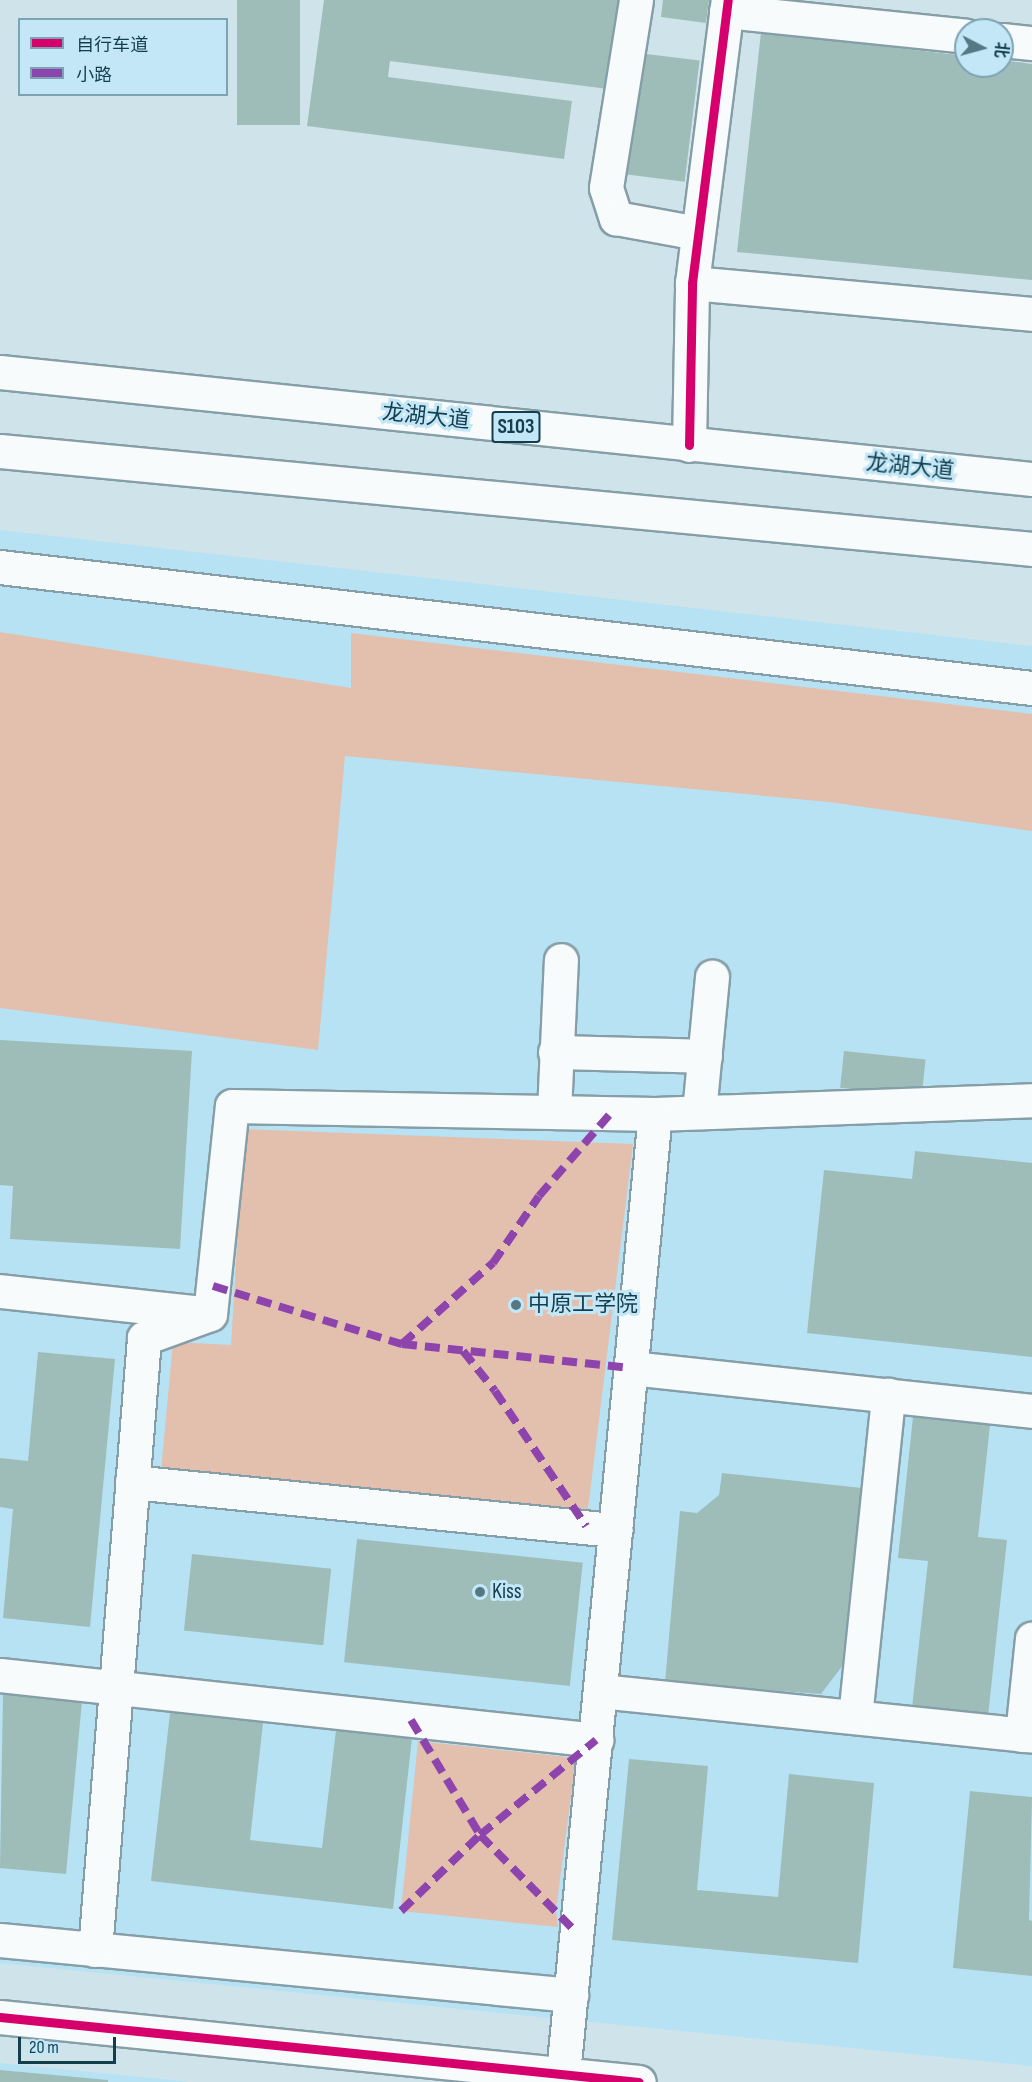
<!DOCTYPE html>
<meta charset="utf-8">
<style>
body{margin:0}
#map{position:relative;width:1032px;height:2082px;overflow:hidden;background:#cfe3eb;font-family:"Sofia Sans Condensed","Noto Sans SC",sans-serif}
div>[style]{position:absolute}
.built>*{inset:0;background:#b7e2f3}
.green>*{inset:0;background:#e3bfae}
.building>*{inset:0;background:#9fbdb8;transform-origin:0 0}
.roads{filter:drop-shadow(2px 0 #859ea7) drop-shadow(-2px 0 #859ea7) drop-shadow(0 2px #859ea7) drop-shadow(0 -2px #859ea7)}
.minor>*{height:33px;margin:-16.5px;padding:0 16.5px;transform-origin:16.5px;border-radius:16.5px;background:#f8fbfc}
.highway>*{height:33px;margin:-16.5px;padding:0 16.5px;transform-origin:16.5px;border-radius:16.5px;background:#f8fbfc}
.quiet>*{height:8px;margin-top:-4px;transform-origin:0;background:repeating-linear-gradient(90deg,#8e44ad 0 15px,transparent 0 23px)}
.cycleway>*{height:9px;margin:-4.5px;padding:0 4.5px;transform-origin:4.5px;border-radius:4.5px;background:#d6006c}
.dots>*{width:16px;height:16px;translate:-50% -50%;box-sizing:border-box;border:3px solid #c3e7f7;border-radius:50%}
span{translate:-50% -50%;white-space:nowrap;text-align:center;line-height:1.15;-webkit-text-stroke:6px #c3e7f7;paint-order:stroke}
.shield-label span{padding:2px 4px;background:#c3e7f7;border:2px solid;border-radius:4px;-webkit-text-stroke-width:0}
.shield-label{font-size:21px;color:#123e4d;font-weight:700}
.street-label{font-size:22px;color:#123e4d}
.poi-label{font-size:22px;color:#123e4d}
.left{translate:0 -50%;text-align:left}
.legend{position:absolute;left:18px;top:18px;width:210px;height:78px;box-sizing:border-box;background:#c3e7f7;border:2px solid #7ca3b3;margin:0;padding:8px 10px;list-style:none;font-size:18px;color:#123e4d}
.legend li{display:flex;align-items:center;gap:12px;height:30px}
.legend b{width:30px;border:2px solid #7ca3b3}
.north{position:absolute;left:954px;top:18px;width:60px;height:60px;box-sizing:border-box;background:#c3e7f7;border:2px solid #7ca3b3;border-radius:50%;rotate:96deg;font-size:16px;font-weight:700;line-height:24px;text-align:center;color:#123e4d}
.north::after{content:'';display:block;margin:auto;width:21px;height:27px;background:#547884;clip-path:polygon(50% 0,100% 100%,50% 72%,0 100%)}
.scale{position:absolute;left:18px;top:2037px;width:98px;height:27px;box-sizing:border-box;border:3px solid #123e4d;border-top:0;padding-left:8px;font-size:18px;line-height:21px;white-space:nowrap;color:#123e4d;-webkit-text-stroke:4px #c3e7f7;paint-order:stroke}
</style>
<div id="map">
<div class="built">
<i style="clip-path:polygon(0 530px,1032px 646px,1032px 2066px,0 1963px)"></i>
<i style="clip-path:polygon(0 2063px,191px 2082px,0 2082px)"></i>
</div>
<div class="green">
<i style="clip-path:polygon(0 632px,351px 688px,351px 633px,1032px 714px,1032px 831px,829px 802px,345px 756px,318px 1050px,0 1008px)"></i>
<i style="clip-path:polygon(244px 1129px,633px 1144px,588px 1509px,161px 1471px,173px 1342px,231px 1345px)"></i>
<i style="clip-path:polygon(418px 1741px,576px 1758px,556px 1910px,558px 1927px,401px 1911px)"></i>
</div>
<div class="building">
<i style="left:237px;top:0;width:63px;height:125px"></i>
<i style="clip-path:polygon(324px 0,619px 0,608px 89px,390px 61px,388px 77px,572px 101px,564px 159px,307px 126px)"></i>
<i style="clip-path:polygon(663px 0,709px 0,706px 23px,661px 17px)"></i>
<i style="clip-path:polygon(761px 32px,966px 56px,966px 66px,1002px 66px,1002px 60px,1032px 64px,1032px 280px,737px 252px)"></i>
<i style="left:638px;top:53px;width:62px;height:122px;rotate:7deg"></i>
<i style="clip-path:polygon(0 1040px,192px 1051px,180px 1249px,10px 1239px,13px 1186px,0 1185px)"></i>
<i style="left:844px;top:1051px;width:82px;height:37px;rotate:6deg"></i>
<i style="clip-path:polygon(915px 1151px,1032px 1163px,1032px 1357px,807px 1333px,824px 1170px,912px 1179px)"></i>
<i style="clip-path:polygon(38px 1352px,115px 1359px,90px 1627px,3px 1618px,13px 1509px,0 1507px,0 1458px,28px 1461px)"></i>
<i style="clip-path:polygon(913px 1417px,990px 1425px,978px 1537px,1007px 1540px,988px 1716px,912px 1708px,928px 1561px,898px 1558px)"></i>
<i style="clip-path:polygon(722px 1473px,862px 1488px,843px 1665px,821px 1694px,665px 1683px,680px 1511px,697px 1513px,719px 1495px)"></i>
<i style="left:357px;top:1539px;width:227px;height:124px;rotate:6deg"></i>
<i style="left:192px;top:1554px;width:140px;height:77px;rotate:6deg"></i>
<i style="clip-path:polygon(3px 1693px,82px 1701px,66px 1874px,0 1868px)"></i>
<i style="clip-path:polygon(171px 1704px,264px 1714px,250px 1840px,322px 1848px,336px 1730px,412px 1738px,393px 1909px,151px 1881px)"></i>
<i style="clip-path:polygon(629px 1759px,708px 1766px,697px 1890px,778px 1897px,789px 1774px,874px 1783px,858px 1963px,612px 1940px)"></i>
<i style="clip-path:polygon(970px 1791px,1032px 1797px,1029px 1920px,1032px 1921px,1032px 1976px,953px 1968px)"></i>
<i style="clip-path:polygon(0 2070px,108px 2080px,108px 2082px,0 2082px)"></i>
</div>
<div class="roads">
<div class="minor">
<i style="left:636px;top:0;width:190px;rotate:99.1deg"></i>
<i style="left:606px;top:188px;width:32px;rotate:72deg"></i>
<i style="left:616px;top:218px;width:83px;rotate:10.4deg"></i>
<i style="left:726px;top:11px;width:241px;rotate:5.9deg"></i>
<i style="left:1002px;top:40px;width:30px;rotate:6deg"></i>
<i style="left:692px;top:283px;width:341px;rotate:5.2deg"></i>
<i style="left:689px;top:445px;width:162px;rotate:-88.9deg"></i>
<i style="left:692px;top:283px;width:285px;rotate:-82.8deg"></i>
<i style="left:0;top:567px;width:1039px;rotate:6.69deg"></i>
<i style="left:555px;top:1052px;width:150px;rotate:1.5deg"></i>
<i style="left:554px;top:1112px;width:152px;rotate:-87.4deg"></i>
<i style="left:699px;top:1112px;width:136px;rotate:-84.5deg"></i>
<i style="left:0;top:1291px;width:205px;rotate:6.2deg"></i>
<i style="left:631px;top:1368px;width:403px;rotate:6.1deg"></i>
<i style="left:132px;top:1482px;width:486px;rotate:5.7deg"></i>
<i style="left:0;top:1675px;width:600px;rotate:6.22deg"></i>
<i style="left:600px;top:1691px;width:434px;rotate:5.9deg"></i>
<i style="left:855px;top:1717px;width:324px;rotate:-84.1deg"></i>
<i style="left:1022px;top:1735px;width:97px;rotate:-84.1deg"></i>
<i style="left:0;top:1940px;width:574px;rotate:5.5deg"></i>
<i style="left:95px;top:1950px;width:614px;rotate:-85.42deg"></i>
<i style="left:144px;top:1338px;width:70px;rotate:-20deg"></i>
<i style="left:210px;top:1314px;width:209px;rotate:-84deg"></i>
<i style="left:232px;top:1106px;width:423px;rotate:1.1deg"></i>
<i style="left:655px;top:1114px;width:377px;rotate:-2.1deg"></i>
<i style="left:0;top:2017px;width:642px;rotate:5.81deg"></i>
<i style="left:563px;top:2074px;width:964px;rotate:-84.53deg"></i>
</div>
<div class="highway">
<i style="left:0;top:372px;width:1038px;rotate:5.92deg"></i>
<i style="left:0;top:451px;width:1037px;rotate:5.42deg"></i>
</div>
</div>
<div class="quiet">
<i style="left:213px;top:1286px;width:198px;rotate:17.1deg"></i>
<i style="left:402px;top:1344px;width:230px;rotate:6deg"></i>
<i style="left:402px;top:1344px;width:122px;rotate:-41.7deg"></i>
<i style="left:493px;top:1263px;width:81px;rotate:-55.5deg"></i>
<i style="left:539px;top:1196px;width:110px;rotate:-49.1deg"></i>
<i style="left:463px;top:1351px;width:51px;rotate:51.3deg"></i>
<i style="left:495px;top:1391px;width:163px;rotate:56deg"></i>
<i style="left:411px;top:1720px;width:134px;rotate:59deg"></i>
<i style="left:480px;top:1835px;width:138px;rotate:45.3deg"></i>
<i style="left:401px;top:1911px;width:110px;rotate:-43.9deg"></i>
<i style="left:480px;top:1835px;width:150px;rotate:-39.3deg"></i>
</div>
<div class="cycleway">
<i style="left:689px;top:445px;width:162px;rotate:-88.9deg"></i>
<i style="left:692px;top:283px;width:285px;rotate:-82.8deg"></i>
<i style="left:0;top:2017px;width:642px;rotate:5.81deg"></i>
</div>
<div class="dots">
<i style="left:516px;top:1305px;background:#547884"></i>
<i style="left:480px;top:1592px;background:#547884"></i>
</div>
<div class="shield-label">
<span style="left:516px;top:427px">S103</span>
</div>
<div class="street-label">
<span style="left:426px;top:417px;rotate:6deg">龙湖大道</span>
<span style="left:910px;top:467px;rotate:6deg">龙湖大道</span>
</div>
<div class="poi-label">
<span class="left" style="left:528px;top:1305px">中原工学院</span>
<span class="left" style="left:492px;top:1592px">Kiss</span>
</div>
<ul class="legend">
<li><b style="height:8px;background:#d6006c"></b>自行车道</li>
<li><b style="height:8px;background:#8e44ad"></b>小路</li>
</ul>
<div class="north">北</div>
<div class="scale">20 m</div>
</div>
